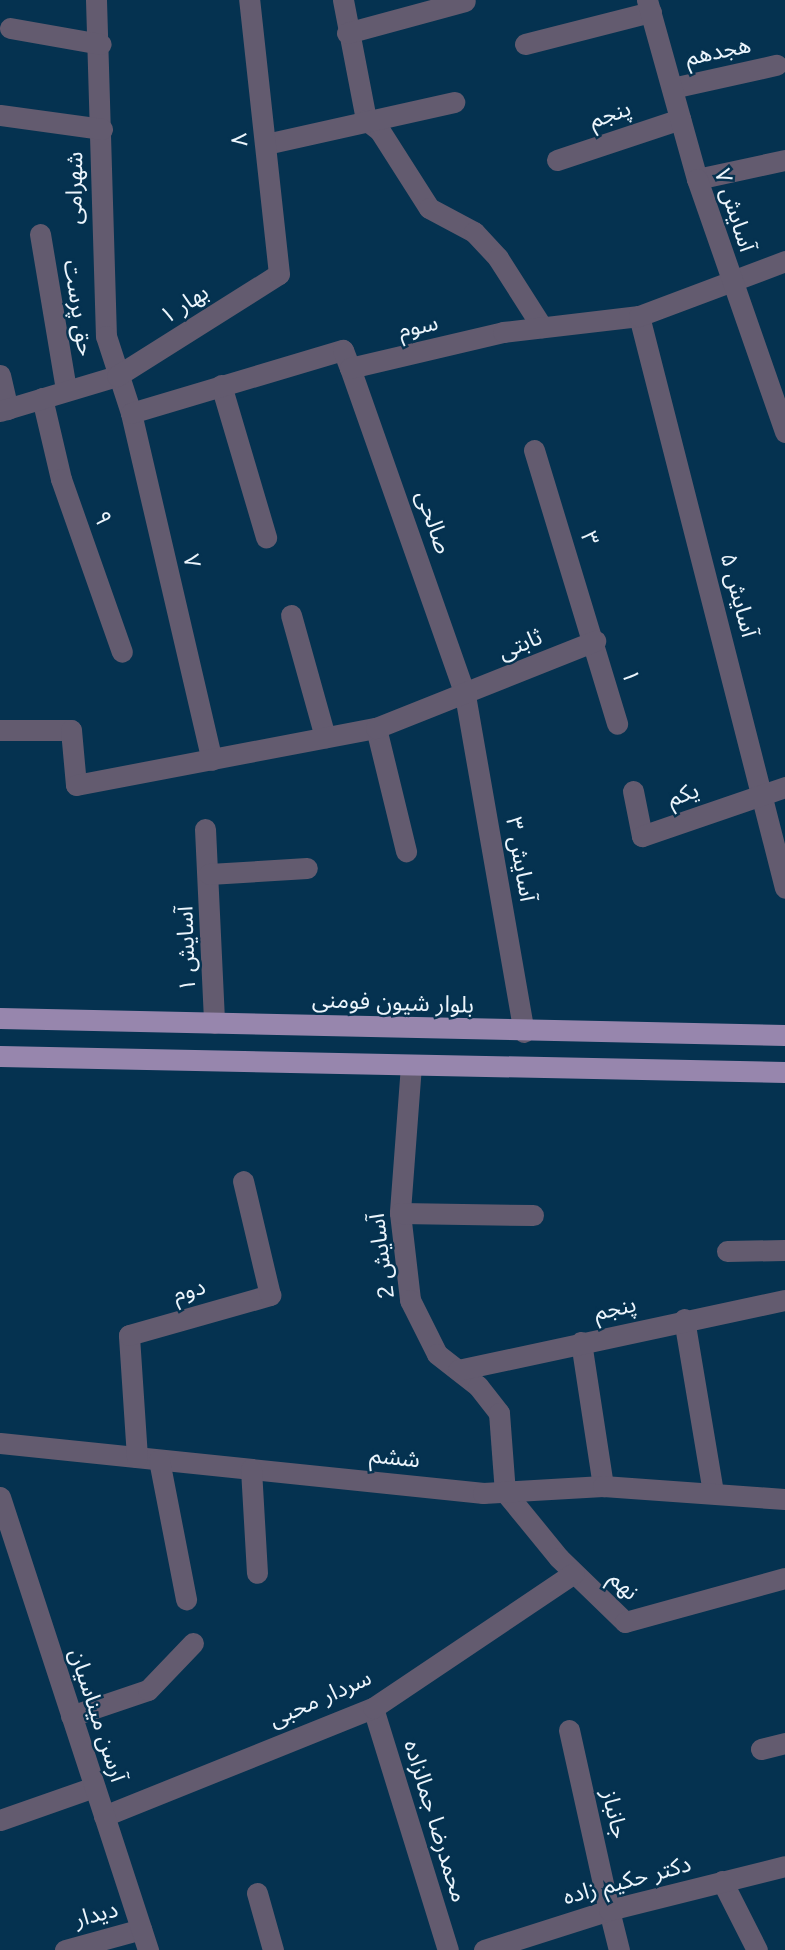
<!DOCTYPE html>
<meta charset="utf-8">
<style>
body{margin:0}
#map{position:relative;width:785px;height:1950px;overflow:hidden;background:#053250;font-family:Helvetica,"Noto Sans Arabic",sans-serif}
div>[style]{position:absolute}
.minor>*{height:21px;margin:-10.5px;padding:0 10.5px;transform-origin:10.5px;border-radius:10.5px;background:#635b6f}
.tertiary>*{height:21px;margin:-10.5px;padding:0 10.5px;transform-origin:10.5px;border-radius:10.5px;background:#635b6f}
.primary>*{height:21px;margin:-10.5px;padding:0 10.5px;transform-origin:10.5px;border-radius:10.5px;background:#9786ad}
span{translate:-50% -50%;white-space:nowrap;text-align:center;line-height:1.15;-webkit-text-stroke:5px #053250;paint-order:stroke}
.street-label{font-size:23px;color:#ecf5fc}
</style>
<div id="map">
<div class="minor">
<i style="left:96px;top:0;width:336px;rotate:88.3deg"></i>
<i style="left:106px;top:336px;width:81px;rotate:72deg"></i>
<i style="left:131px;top:413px;width:356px;rotate:76.9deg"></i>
<i style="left:343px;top:0;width:122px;rotate:79.1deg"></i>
<i style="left:366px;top:120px;width:18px;rotate:38deg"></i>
<i style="left:380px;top:131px;width:91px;rotate:57.5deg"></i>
<i style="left:429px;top:208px;width:51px;rotate:28.1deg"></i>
<i style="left:474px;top:232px;width:35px;rotate:47deg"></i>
<i style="left:498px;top:258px;width:82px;rotate:57.5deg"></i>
<i style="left:10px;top:28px;width:92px;rotate:10deg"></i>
<i style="left:347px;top:33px;width:122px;rotate:-15.2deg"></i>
<i style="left:525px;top:44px;width:130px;rotate:-14.3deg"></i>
<i style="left:672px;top:88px;width:107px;rotate:-12.5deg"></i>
<i style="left:0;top:115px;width:103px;rotate:7.8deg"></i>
<i style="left:266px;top:144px;width:193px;rotate:-12.6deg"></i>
<i style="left:557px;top:160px;width:130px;rotate:-18.4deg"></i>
<i style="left:697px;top:179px;width:90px;rotate:-12.2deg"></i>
<i style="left:40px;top:234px;width:158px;rotate:80.5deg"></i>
<i style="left:639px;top:316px;width:590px;rotate:75.68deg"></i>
<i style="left:350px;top:368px;width:347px;rotate:70.6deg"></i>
<i style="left:465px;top:695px;width:342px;rotate:80.1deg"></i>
<i style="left:0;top:375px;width:35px;rotate:77deg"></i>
<i style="left:221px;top:385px;width:159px;rotate:73.5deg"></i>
<i style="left:42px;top:398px;width:83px;rotate:76.8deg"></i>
<i style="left:61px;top:479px;width:183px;rotate:70.6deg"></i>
<i style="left:0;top:411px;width:122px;rotate:-16.7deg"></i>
<i style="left:117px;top:376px;width:191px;rotate:-32.2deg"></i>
<i style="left:279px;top:274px;width:276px;rotate:-96.2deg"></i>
<i style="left:131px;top:413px;width:221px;rotate:-16.6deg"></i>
<i style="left:343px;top:350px;width:19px;rotate:69deg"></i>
<i style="left:350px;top:368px;width:157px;rotate:-13.2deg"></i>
<i style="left:503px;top:332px;width:137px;rotate:-6.7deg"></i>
<i style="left:639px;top:316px;width:156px;rotate:-20.6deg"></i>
<i style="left:534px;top:450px;width:286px;rotate:73.1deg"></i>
<i style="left:291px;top:615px;width:127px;rotate:74.4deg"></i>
<i style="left:376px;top:728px;width:127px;rotate:76.3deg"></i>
<i style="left:0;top:730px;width:71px"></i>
<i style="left:71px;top:730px;width:55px;rotate:84.8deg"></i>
<i style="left:76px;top:785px;width:305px;rotate:-10.8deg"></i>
<i style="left:376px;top:728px;width:236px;rotate:-21.7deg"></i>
<i style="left:633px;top:791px;width:46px;rotate:78.7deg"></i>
<i style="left:642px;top:836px;width:151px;rotate:-18.9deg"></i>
<i style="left:205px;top:829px;width:194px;rotate:87.3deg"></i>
<i style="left:209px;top:874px;width:98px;rotate:-3.5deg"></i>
<i style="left:411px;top:1065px;width:148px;rotate:94.3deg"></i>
<i style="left:400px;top:1213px;width:88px;rotate:83.4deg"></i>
<i style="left:410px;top:1300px;width:60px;rotate:63.4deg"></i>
<i style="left:437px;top:1354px;width:52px;rotate:38deg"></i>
<i style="left:478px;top:1386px;width:34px;rotate:52deg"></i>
<i style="left:499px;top:1413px;width:79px;rotate:85.7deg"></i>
<i style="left:505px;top:1492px;width:85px;rotate:50.7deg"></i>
<i style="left:559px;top:1558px;width:92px;rotate:44.1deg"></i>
<i style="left:625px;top:1622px;width:166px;rotate:-15.4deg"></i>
<i style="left:400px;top:1213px;width:133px;rotate:0.9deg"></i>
<i style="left:727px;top:1251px;width:58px;rotate:-1deg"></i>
<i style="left:684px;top:1319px;width:175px;rotate:80.5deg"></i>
<i style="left:581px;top:1342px;width:146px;rotate:81.3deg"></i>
<i style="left:458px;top:1370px;width:334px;rotate:-12.1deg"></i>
<i style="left:0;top:1443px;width:486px;rotate:5.9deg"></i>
<i style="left:483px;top:1493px;width:120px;rotate:-3.3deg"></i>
<i style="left:603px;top:1486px;width:182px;rotate:4.1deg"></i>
<i style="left:137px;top:1457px;width:122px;rotate:-93.8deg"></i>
<i style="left:129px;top:1335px;width:147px;rotate:-15.8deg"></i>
<i style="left:270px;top:1295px;width:117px;rotate:-103.3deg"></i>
<i style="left:159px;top:1460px;width:142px;rotate:79deg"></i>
<i style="left:251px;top:1469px;width:104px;rotate:86.7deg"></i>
<i style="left:373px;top:1708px;width:253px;rotate:72.8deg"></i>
<i style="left:71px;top:1716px;width:81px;rotate:-18.7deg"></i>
<i style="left:148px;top:1690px;width:65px;rotate:-46.2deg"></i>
<i style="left:569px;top:1730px;width:184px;rotate:77.5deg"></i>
<i style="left:761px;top:1749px;width:25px;rotate:-14deg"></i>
<i style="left:104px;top:1816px;width:290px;rotate:-21.9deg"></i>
<i style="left:373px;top:1708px;width:242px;rotate:-33.9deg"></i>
<i style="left:0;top:1820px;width:100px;rotate:-19.3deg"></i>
<i style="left:722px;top:1881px;width:77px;rotate:63.1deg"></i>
<i style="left:257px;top:1893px;width:59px;rotate:74.3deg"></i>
<i style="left:65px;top:1950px;width:79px;rotate:-15.4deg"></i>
</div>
<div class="tertiary">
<i style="left:647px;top:0;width:186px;rotate:74.4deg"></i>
<i style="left:697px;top:179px;width:268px;rotate:70.8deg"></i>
<i style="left:0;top:1497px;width:477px;rotate:71.9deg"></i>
<i style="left:609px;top:1910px;width:41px;rotate:76deg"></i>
<i style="left:484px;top:1950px;width:131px;rotate:-17.7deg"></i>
<i style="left:609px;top:1910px;width:181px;rotate:-14deg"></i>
</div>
<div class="primary">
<i style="left:0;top:1018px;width:785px;rotate:1.24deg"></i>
<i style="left:0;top:1056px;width:785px;rotate:1.17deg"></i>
</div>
<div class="street-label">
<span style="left:718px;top:51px;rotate:-12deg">هجدهم</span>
<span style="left:610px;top:114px;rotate:-19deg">پنجم</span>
<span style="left:239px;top:140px;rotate:-96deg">۸</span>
<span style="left:74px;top:188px;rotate:-89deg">شهرامی</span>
<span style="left:735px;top:210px;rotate:72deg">آسایش ۷</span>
<span style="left:184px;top:304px;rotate:-33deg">بهار ۱</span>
<span style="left:79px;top:308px;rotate:81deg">حق پرست</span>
<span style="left:418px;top:326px;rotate:-13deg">سوم</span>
<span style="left:103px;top:518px;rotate:71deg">۹</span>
<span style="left:434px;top:522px;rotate:71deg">صالحی</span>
<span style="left:590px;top:538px;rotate:72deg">۳</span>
<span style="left:192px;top:561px;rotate:77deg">۷</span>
<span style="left:739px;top:595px;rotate:75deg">آسایش ۵</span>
<span style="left:520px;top:644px;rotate:-22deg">ثابتی</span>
<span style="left:631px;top:676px;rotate:75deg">۱</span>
<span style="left:683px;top:794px;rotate:-19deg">یکم</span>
<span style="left:521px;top:859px;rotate:80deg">آسایش ۳</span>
<span style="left:186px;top:949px;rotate:-92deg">آسایش ۱</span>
<span style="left:393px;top:1002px;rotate:2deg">بلوار شیون فومنی</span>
<span style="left:381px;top:1256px;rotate:-97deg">آسایش 2</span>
<span style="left:189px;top:1290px;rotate:-16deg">دوم</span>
<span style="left:615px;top:1308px;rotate:-13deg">پنجم</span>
<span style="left:395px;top:1457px;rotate:6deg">ششم</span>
<span style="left:624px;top:1585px;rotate:44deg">نهم</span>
<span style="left:320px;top:1698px;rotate:-24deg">سردار محبی</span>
<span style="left:98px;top:1715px;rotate:72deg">آرسن میناسیان</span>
<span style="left:615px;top:1814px;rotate:77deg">جانباز</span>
<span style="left:436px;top:1821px;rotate:73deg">محمدرضا جمالزاده</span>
<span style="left:627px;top:1880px;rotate:-15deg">دکتر حکیم زاده</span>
<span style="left:96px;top:1914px;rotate:-15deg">دیدار</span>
</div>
</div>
